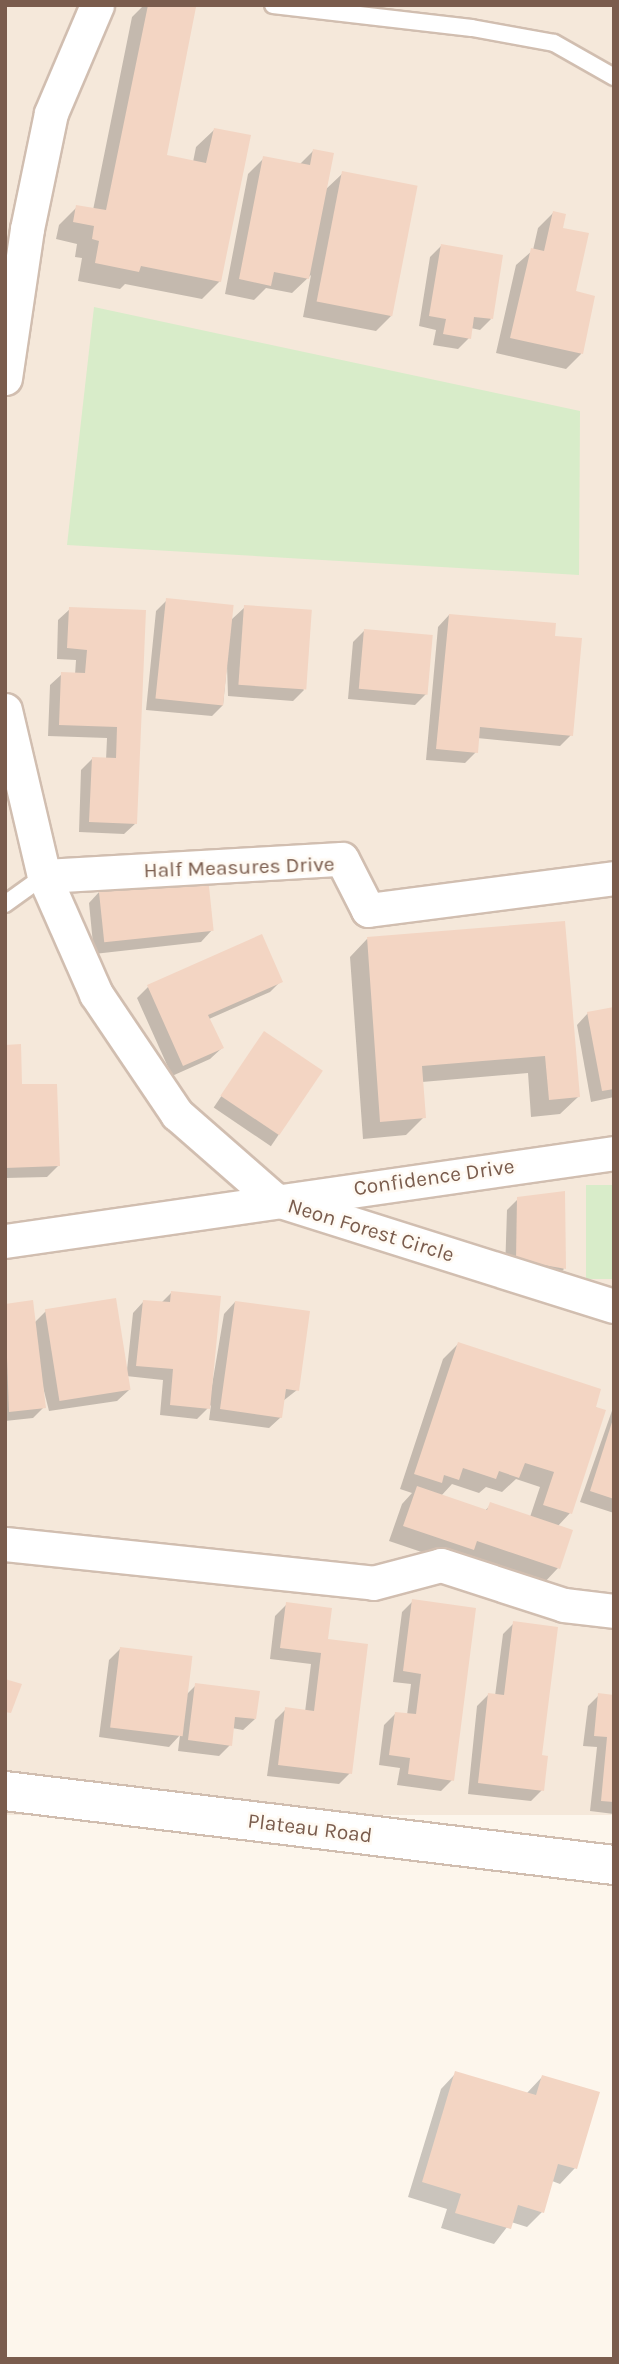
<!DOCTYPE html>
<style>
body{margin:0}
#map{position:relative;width:619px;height:2364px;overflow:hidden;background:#fdf6ec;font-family:Karla,sans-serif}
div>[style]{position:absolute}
.residential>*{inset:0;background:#f5e8da;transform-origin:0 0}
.green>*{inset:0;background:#d8ecc9;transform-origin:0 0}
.shadow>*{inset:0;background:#0003;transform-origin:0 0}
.building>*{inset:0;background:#f3d5c3;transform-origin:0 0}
.roads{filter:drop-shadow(2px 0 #d1beb0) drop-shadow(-2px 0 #d1beb0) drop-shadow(0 2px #d1beb0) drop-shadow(0 -2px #d1beb0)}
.lane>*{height:16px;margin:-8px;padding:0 8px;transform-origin:8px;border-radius:8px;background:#fff}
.street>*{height:33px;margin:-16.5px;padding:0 16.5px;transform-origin:16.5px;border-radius:16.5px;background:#fff}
.secondary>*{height:38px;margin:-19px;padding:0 19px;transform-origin:19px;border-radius:19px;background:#fff}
span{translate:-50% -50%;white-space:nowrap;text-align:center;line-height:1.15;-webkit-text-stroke:5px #fffaf3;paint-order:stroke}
.street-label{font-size:21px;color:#7a5c4d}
.frame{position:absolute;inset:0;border:7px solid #7a5c4d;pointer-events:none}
</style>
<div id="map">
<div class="residential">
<i style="left:5px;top:5px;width:609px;height:1810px"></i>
</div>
<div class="green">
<i style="clip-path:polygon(94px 307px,580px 411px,579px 575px,67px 545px)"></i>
<i style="left:614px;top:1185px;width:94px;height:28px;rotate:90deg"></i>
</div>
<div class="shadow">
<i style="clip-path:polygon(144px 5px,194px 8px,165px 156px,193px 162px,196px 147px,214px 130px,220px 281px,202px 299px,125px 284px,120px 289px,78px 281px,82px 258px,75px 257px,77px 244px,56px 239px,59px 225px,77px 207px,93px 210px,132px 17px)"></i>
<i style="clip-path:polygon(313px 151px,324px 191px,343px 173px,391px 316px,376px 331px,303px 317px,311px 275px,292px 293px,266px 288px,254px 300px,225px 294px,248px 174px,264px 158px,299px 165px)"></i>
<i style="clip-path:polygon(553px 213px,574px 293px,593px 297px,581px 354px,566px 369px,496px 353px,516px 265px,533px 250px,538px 228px)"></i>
<i style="clip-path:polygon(441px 246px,491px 319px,480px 330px,471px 328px,469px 338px,458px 349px,433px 345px,436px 330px,419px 326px,430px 257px)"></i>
<i style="clip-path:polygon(167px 600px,231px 620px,245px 607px,304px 690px,293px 701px,228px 696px,227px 665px,223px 705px,212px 716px,146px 710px,156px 611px)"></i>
<i style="clip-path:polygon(70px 609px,144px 612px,136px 823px,124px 834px,79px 832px,81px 770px,92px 759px,106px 760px,107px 738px,48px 736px,50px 685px,62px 674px,75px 675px,76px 660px,57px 659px,58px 620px)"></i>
<i style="clip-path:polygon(449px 615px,553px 637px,571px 735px,560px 746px,477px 738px,476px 752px,465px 763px,426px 760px,438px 627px)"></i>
<i style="clip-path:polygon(364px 631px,426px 694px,415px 705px,348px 699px,353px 642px)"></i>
<i style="clip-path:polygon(100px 891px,212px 930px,201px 942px,94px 954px,89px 903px)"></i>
<i style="clip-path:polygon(564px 923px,578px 1097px,560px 1114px,531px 1117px,528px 1073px,422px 1082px,424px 1117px,406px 1135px,363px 1139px,350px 957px,367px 939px)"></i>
<i style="clip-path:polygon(281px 981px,270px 992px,209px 1019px,222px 1048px,210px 1059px,172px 1076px,137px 998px,148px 987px)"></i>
<i style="clip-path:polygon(614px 1009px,614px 1097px,591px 1102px,577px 1025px,588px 1013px)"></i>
<i style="left:264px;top:1033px;width:69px;height:90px;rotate:34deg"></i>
<i style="clip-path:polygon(5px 1046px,58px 1166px,47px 1177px,5px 1178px)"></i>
<i style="clip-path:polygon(518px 1199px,564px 1269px,553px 1280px,505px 1271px,507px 1210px)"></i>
<i style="clip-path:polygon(171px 1293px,209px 1403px,224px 1314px,235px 1302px,297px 1390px,283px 1401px,281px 1417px,269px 1428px,209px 1420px,211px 1405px,197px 1419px,160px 1415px,163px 1380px,126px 1376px,129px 1390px,117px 1401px,49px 1411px,40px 1375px,44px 1407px,33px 1418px,5px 1421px,5px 1305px,34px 1323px,46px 1311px,127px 1370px,133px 1313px,144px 1301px,161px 1303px)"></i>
<i style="clip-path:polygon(evenodd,458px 1344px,604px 1411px,570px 1513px,557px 1527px,558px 1568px,543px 1584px,457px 1564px,389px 1541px,402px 1504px,412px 1493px,400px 1489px,443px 1359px,458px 1344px,516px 1479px,540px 1487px,530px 1517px,491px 1504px,485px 1511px,441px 1496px,452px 1484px,479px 1493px,486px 1487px,502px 1492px,516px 1479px)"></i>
<i style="clip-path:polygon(614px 1405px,614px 1513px,580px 1502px)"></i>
<i style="clip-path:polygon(413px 1601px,452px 1780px,441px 1791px,397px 1785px,400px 1768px,379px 1765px,384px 1725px,395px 1714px,407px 1715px,411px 1684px,393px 1682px,402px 1612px)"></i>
<i style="clip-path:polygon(287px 1604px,326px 1641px,350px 1773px,339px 1784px,267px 1776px,275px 1720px,286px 1709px,305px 1712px,311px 1664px,270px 1659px,275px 1616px)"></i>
<i style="clip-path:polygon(514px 1623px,540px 1757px,542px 1790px,531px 1801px,468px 1794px,477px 1706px,488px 1695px,495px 1696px,503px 1634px)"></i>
<i style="clip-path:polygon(120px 1649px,185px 1696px,196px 1685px,255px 1719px,243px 1730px,232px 1728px,230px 1745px,219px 1756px,178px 1751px,180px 1735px,169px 1747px,99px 1737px,109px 1660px)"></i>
<i style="clip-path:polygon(599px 1695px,614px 1697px,614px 1814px,590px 1811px,597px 1747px,583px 1746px,588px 1706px)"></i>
<i style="clip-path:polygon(456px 2073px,526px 2094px,542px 2077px,575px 2168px,560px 2184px,552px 2181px,542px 2212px,527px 2227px,511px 2222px,494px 2244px,441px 2228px,447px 2209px,408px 2197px,441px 2089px)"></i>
</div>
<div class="building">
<i style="clip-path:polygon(148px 5px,196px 7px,167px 155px,206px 163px,214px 128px,251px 135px,221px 282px,141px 266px,139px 272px,95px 263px,99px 241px,92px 239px,94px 226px,73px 222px,76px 205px,106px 210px)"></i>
<i style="clip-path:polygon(313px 149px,334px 153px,309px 279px,274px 272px,271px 286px,239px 279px,263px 156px,310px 165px)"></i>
<i style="left:342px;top:171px;width:77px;height:133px;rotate:11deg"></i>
<i style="clip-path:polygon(553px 211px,566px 214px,563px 228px,589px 233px,576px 291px,595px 296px,583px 354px,510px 338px,531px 248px,544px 251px)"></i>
<i style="clip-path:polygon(441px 244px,503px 255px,493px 319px,474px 317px,471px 339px,443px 334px,446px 319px,429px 316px)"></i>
<i style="left:166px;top:598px;width:68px;height:101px;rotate:6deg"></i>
<i style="left:244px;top:605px;width:68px;height:80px;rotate:4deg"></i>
<i style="clip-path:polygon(69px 607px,146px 610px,137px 824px,89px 822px,92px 757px,116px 758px,117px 727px,59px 725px,61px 672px,85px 673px,87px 650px,67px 648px)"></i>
<i style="clip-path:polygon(449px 614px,556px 623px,555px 636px,582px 638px,573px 736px,480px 727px,478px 753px,436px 749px)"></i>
<i style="left:364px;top:629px;width:69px;height:60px;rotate:5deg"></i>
<i style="left:208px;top:877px;width:54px;height:110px;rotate:84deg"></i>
<i style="clip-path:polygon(565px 921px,580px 1097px,549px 1100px,545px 1056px,422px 1066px,426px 1118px,380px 1122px,367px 937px)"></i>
<i style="clip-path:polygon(262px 934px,283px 982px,208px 1015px,224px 1048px,183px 1066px,147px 985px)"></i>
<i style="clip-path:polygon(614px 1007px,614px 1089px,602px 1091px,587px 1012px)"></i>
<i style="left:264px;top:1031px;width:71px;height:78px;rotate:34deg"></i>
<i style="clip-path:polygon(21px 1044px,22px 1084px,57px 1084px,60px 1166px,5px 1168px,5px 1045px)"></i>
<i style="clip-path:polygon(565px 1191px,566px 1269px,516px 1260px,517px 1197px)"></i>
<i style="clip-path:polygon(171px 1291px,221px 1296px,210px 1409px,170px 1405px,173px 1369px,136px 1366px,143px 1300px,170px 1302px)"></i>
<i style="left:116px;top:1298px;width:93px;height:72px;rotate:81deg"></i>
<i style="clip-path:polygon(33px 1300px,46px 1408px,9px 1412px,5px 1304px)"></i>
<i style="clip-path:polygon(235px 1301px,310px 1311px,299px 1391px,286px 1389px,282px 1418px,220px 1409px)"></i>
<i style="clip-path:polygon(458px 1342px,601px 1389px,596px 1407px,606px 1410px,572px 1514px,543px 1505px,554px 1472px,525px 1463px,519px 1478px,499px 1471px,496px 1479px,463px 1468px,459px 1480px,444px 1475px,442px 1483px,414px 1474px)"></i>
<i style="clip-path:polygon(613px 1419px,614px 1419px,614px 1499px,590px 1491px)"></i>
<i style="clip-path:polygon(417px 1486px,487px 1510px,490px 1502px,573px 1530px,560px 1569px,477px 1541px,474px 1550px,403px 1526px)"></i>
<i style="clip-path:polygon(412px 1599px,476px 1608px,454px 1781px,408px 1774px,410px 1758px,389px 1755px,395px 1712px,416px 1714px,421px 1674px,403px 1671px)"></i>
<i style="clip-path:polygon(286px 1602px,332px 1608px,328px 1639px,368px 1644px,352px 1774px,278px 1765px,285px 1707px,314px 1711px,321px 1653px,280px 1648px)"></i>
<i style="clip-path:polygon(513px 1621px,558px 1627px,542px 1755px,548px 1756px,544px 1791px,478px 1783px,488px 1693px,504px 1695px)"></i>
<i style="left:120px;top:1647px;width:73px;height:81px;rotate:7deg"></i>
<i style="clip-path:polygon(5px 1679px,22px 1684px,11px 1713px,5px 1712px)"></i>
<i style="clip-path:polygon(195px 1683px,260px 1691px,256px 1719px,235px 1717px,232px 1746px,188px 1740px)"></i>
<i style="clip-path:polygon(598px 1693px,614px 1695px,614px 1802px,601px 1801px,607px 1737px,594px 1736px)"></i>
<i style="clip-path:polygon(455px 2071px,536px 2095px,542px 2075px,600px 2092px,577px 2169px,558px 2164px,544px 2213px,518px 2205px,511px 2229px,455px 2213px,461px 2194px,422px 2182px)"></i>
</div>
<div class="roads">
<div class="lane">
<i style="left:273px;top:5px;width:200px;rotate:6.6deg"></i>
<i style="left:472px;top:28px;width:83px;rotate:10.4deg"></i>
<i style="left:554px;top:43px;width:69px;rotate:29.5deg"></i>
<i style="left:5px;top:904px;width:48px;rotate:-35.7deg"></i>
</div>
<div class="street">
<i style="left:5px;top:378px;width:151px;rotate:-81.6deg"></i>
<i style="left:27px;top:229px;width:118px;rotate:-78.3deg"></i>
<i style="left:51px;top:113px;width:117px;rotate:-66.9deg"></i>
<i style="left:5px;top:710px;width:171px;rotate:76.8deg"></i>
<i style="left:44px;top:876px;width:129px;rotate:66.2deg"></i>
<i style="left:96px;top:994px;width:145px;rotate:56deg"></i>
<i style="left:177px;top:1114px;width:129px;rotate:41.2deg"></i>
<i style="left:274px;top:1199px;width:356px;rotate:17.5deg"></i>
<i style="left:44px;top:876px;width:298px;rotate:-3.3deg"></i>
<i style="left:342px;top:859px;width:57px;rotate:63deg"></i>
<i style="left:368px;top:910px;width:248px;rotate:-7.4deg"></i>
<i style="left:5px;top:1241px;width:615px;rotate:-8.22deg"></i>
<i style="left:5px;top:1544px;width:370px;rotate:6deg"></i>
<i style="left:373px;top:1583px;width:70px;rotate:-14.8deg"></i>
<i style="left:441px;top:1565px;width:129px;rotate:18deg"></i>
<i style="left:564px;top:1605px;width:50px;rotate:6.8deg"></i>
</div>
<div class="secondary">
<i style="left:5px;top:1791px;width:613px;rotate:6.93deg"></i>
</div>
</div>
<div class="street-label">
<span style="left:239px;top:867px;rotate:-2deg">Half Measures Drive</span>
<span style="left:434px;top:1177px;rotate:-8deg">Confidence Drive</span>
<span style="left:371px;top:1230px;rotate:17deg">Neon Forest Circle</span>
<span style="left:310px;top:1828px;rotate:7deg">Plateau Road</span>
</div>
<div class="frame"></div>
</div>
